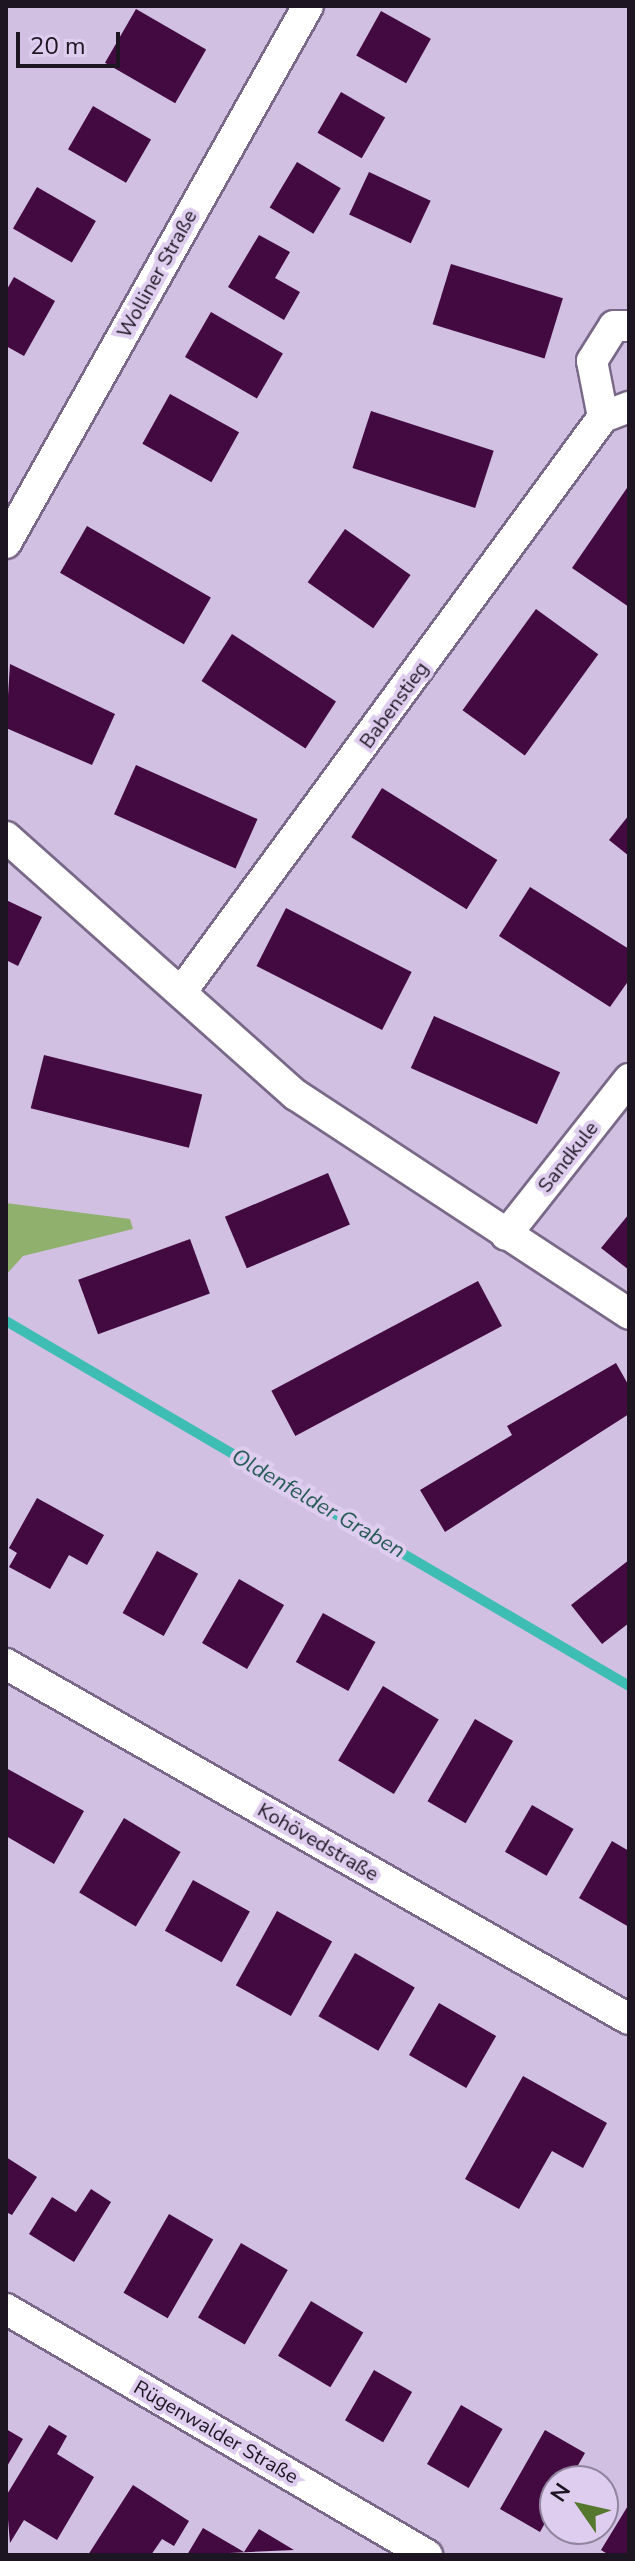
<!DOCTYPE html>
<meta charset="utf-8">
<style>
body{margin:0}
#map{position:relative;width:635px;height:2561px;overflow:hidden;background:#d2c0e2;font-family:"Nunito Sans",sans-serif}
div>[style]{position:absolute}
.green>*{inset:0;background:#90b06e}
.stream>*{height:10px;margin:-5px;padding:0 5px;transform-origin:5px;border-radius:5px;background:#3ebdb5}
.building>*{inset:0;background:#420a40;transform-origin:0 0}
.roads{filter:drop-shadow(2px 0 #796887) drop-shadow(-2px 0 #796887) drop-shadow(0 2px #796887) drop-shadow(0 -2px #796887)}
.minor>*{height:30px;margin:-15px;padding:0 15px;transform-origin:15px;border-radius:15px;background:#fff}
span{translate:-50% -50%;white-space:nowrap;text-align:center;line-height:1.15;-webkit-text-stroke:8px #dfcdef;paint-order:stroke}
.street-label{font-size:20px;color:#1d1622}
.water-label{font-size:22px;color:#285c59;font-style:italic}
.frame{position:absolute;inset:0;border:8px solid #1d1622;pointer-events:none}
.north{position:absolute;left:539px;top:2465px;width:80px;height:80px;box-sizing:border-box;background:#dfcdef;border:2px solid #91849d;border-radius:50%;rotate:304deg;font-size:22px;font-weight:700;line-height:32px;text-align:center;color:#1d1622}
.north::after{content:'';display:block;margin:auto;width:28px;height:36px;background:#56772e;clip-path:polygon(50% 0,100% 100%,50% 72%,0 100%)}
.scale{position:absolute;left:16px;top:32px;width:104px;height:36px;box-sizing:border-box;border:4px solid #1d1622;border-top:0;padding-left:10px;font-size:24px;line-height:28px;white-space:nowrap;color:#1d1622;-webkit-text-stroke:6px #dfcdef;paint-order:stroke}
</style>
<div id="map">
<div class="green">
<i style="clip-path:polygon(6px 1203px,130px 1219px,133px 1229px,23px 1256px,6px 1275px)"></i>
</div>
<div class="stream">
<i style="left:6px;top:1321px;width:722px;rotate:30.36deg"></i>
</div>
<div class="building">
<i style="left:136px;top:9px;width:81px;height:62px;rotate:30deg"></i>
<i style="left:381px;top:11px;width:57px;height:51px;rotate:29deg"></i>
<i style="left:341px;top:92px;width:51px;height:47px;rotate:30deg"></i>
<i style="left:93px;top:106px;width:67px;height:50px;rotate:30deg"></i>
<i style="left:297px;top:162px;width:51px;height:53px;rotate:31deg"></i>
<i style="left:369px;top:172px;width:68px;height:47px;rotate:25deg"></i>
<i style="left:37px;top:187px;width:68px;height:48px;rotate:30deg"></i>
<i style="clip-path:polygon(259px 235px,290px 252px,275px 278px,300px 292px,284px 320px,228px 287px)"></i>
<i style="left:451px;top:264px;width:117px;height:63px;rotate:17deg"></i>
<i style="clip-path:polygon(14px 277px,55px 301px,24px 356px,6px 346px,6px 291px)"></i>
<i style="left:211px;top:312px;width:83px;height:52px;rotate:30deg"></i>
<i style="left:170px;top:394px;width:79px;height:57px;rotate:29deg"></i>
<i style="left:371px;top:411px;width:129px;height:60px;rotate:18deg"></i>
<i style="clip-path:polygon(629px 485px,629px 607px,572px 568px)"></i>
<i style="left:87px;top:526px;width:143px;height:54px;rotate:30deg"></i>
<i style="left:345px;top:529px;width:80px;height:65px;rotate:35deg"></i>
<i style="left:536px;top:609px;width:77px;height:125px;rotate:36deg"></i>
<i style="left:232px;top:634px;width:124px;height:56px;rotate:33deg"></i>
<i style="clip-path:polygon(10px 664px,115px 714px,92px 765px,6px 728px)"></i>
<i style="left:136px;top:765px;width:133px;height:54px;rotate:24deg"></i>
<i style="left:382px;top:788px;width:136px;height:58px;rotate:32deg"></i>
<i style="clip-path:polygon(629px 815px,629px 856px,609px 840px)"></i>
<i style="clip-path:polygon(530px 887px,629px 949px,629px 980px,610px 1007px,499px 936px)"></i>
<i style="clip-path:polygon(6px 900px,42px 917px,18px 966px,6px 960px)"></i>
<i style="left:286px;top:908px;width:141px;height:65px;rotate:27deg"></i>
<i style="left:434px;top:1016px;width:138px;height:57px;rotate:24deg"></i>
<i style="left:44px;top:1055px;width:163px;height:55px;rotate:14deg"></i>
<i style="left:328px;top:1173px;width:56px;height:112px;rotate:67deg"></i>
<i style="clip-path:polygon(629px 1214px,629px 1270px,601px 1248px)"></i>
<i style="left:190px;top:1239px;width:58px;height:119px;rotate:70deg"></i>
<i style="left:478px;top:1281px;width:51px;height:234px;rotate:62deg"></i>
<i style="clip-path:polygon(616px 1363px,629px 1386px,629px 1414px,445px 1532px,420px 1490px,512px 1435px,507px 1426px)"></i>
<i style="clip-path:polygon(37px 1498px,104px 1535px,87px 1565px,69px 1555px,50px 1589px,9px 1567px,17px 1553px,9px 1548px)"></i>
<i style="left:157px;top:1551px;width:47px;height:71px;rotate:29deg"></i>
<i style="clip-path:polygon(629px 1560px,629px 1623px,602px 1644px,571px 1605px)"></i>
<i style="left:239px;top:1579px;width:52px;height:74px;rotate:30deg"></i>
<i style="left:323px;top:1613px;width:60px;height:56px;rotate:29deg"></i>
<i style="left:383px;top:1686px;width:65px;height:87px;rotate:31deg"></i>
<i style="left:475px;top:1719px;width:44px;height:95px;rotate:30deg"></i>
<i style="clip-path:polygon(6px 1768px,84px 1811px,54px 1864px,6px 1836px)"></i>
<i style="left:532px;top:1805px;width:48px;height:54px;rotate:30deg"></i>
<i style="left:124px;top:1818px;width:66px;height:87px;rotate:31deg"></i>
<i style="clip-path:polygon(612px 1841px,629px 1851px,629px 1927px,579px 1898px)"></i>
<i style="left:193px;top:1880px;width:65px;height:58px;rotate:29deg"></i>
<i style="left:277px;top:1911px;width:63px;height:85px;rotate:29deg"></i>
<i style="left:355px;top:1953px;width:69px;height:73px;rotate:30deg"></i>
<i style="left:439px;top:2003px;width:66px;height:60px;rotate:30deg"></i>
<i style="clip-path:polygon(523px 2076px,607px 2123px,583px 2168px,552px 2151px,519px 2209px,465px 2179px)"></i>
<i style="clip-path:polygon(6px 2157px,37px 2177px,12px 2215px,6px 2212px)"></i>
<i style="clip-path:polygon(91px 2189px,111px 2202px,74px 2262px,29px 2234px,52px 2197px,76px 2212px)"></i>
<i style="left:169px;top:2214px;width:51px;height:91px;rotate:30deg"></i>
<i style="left:241px;top:2243px;width:54px;height:86px;rotate:30deg"></i>
<i style="left:311px;top:2301px;width:61px;height:64px;rotate:31deg"></i>
<i style="left:374px;top:2370px;width:44px;height:58px;rotate:30deg"></i>
<i style="left:461px;top:2405px;width:48px;height:68px;rotate:30deg"></i>
<i style="clip-path:polygon(49px 2425px,67px 2436px,57px 2454px,94px 2477px,57px 2540px,24px 2520px,10px 2543px,6px 2496px)"></i>
<i style="clip-path:polygon(6px 2429px,23px 2439px,6px 2468px)"></i>
<i style="clip-path:polygon(545px 2430px,585px 2453px,569px 2481px,555px 2481px,555px 2505px,540px 2532px,500px 2509px)"></i>
<i style="clip-path:polygon(133px 2485px,189px 2521px,174px 2546px,162px 2539px,151px 2555px,88px 2555px)"></i>
<i style="clip-path:polygon(629px 2504px,629px 2555px,609px 2555px,601px 2550px)"></i>
<i style="clip-path:polygon(203px 2528px,244px 2552px,259px 2529px,294px 2550px,187px 2555px)"></i>
</div>
<div class="roads">
<div class="minor">
<i style="left:603px;top:417px;width:57px;rotate:-101.1deg"></i>
<i style="left:592px;top:361px;width:41px;rotate:-57.8deg"></i>
<i style="left:614px;top:326px;width:15px"></i>
<i style="left:6px;top:543px;width:616px;rotate:-60.65deg"></i>
<i style="left:6px;top:837px;width:388px;rotate:41.7deg"></i>
<i style="left:296px;top:1095px;width:399px;rotate:33.3deg"></i>
<i style="left:182px;top:991px;width:712px;rotate:-53.74deg"></i>
<i style="left:603px;top:417px;width:28px;rotate:-21deg"></i>
<i style="left:506px;top:1235px;width:199px;rotate:-51.7deg"></i>
<i style="left:6px;top:1664px;width:717px;rotate:29.68deg"></i>
<i style="left:6px;top:2309px;width:488px;rotate:30.3deg"></i>
</div>
</div>
<div class="street-label">
<span style="left:157px;top:274px;rotate:-61deg">Wolliner Straße</span>
<span style="left:394px;top:705px;rotate:-54deg">Babenstieg</span>
<span style="left:568px;top:1157px;rotate:-52deg">Sandkule</span>
<span style="left:318px;top:1842px;rotate:30deg">Kohövedstraße</span>
<span style="left:216px;top:2432px;rotate:30deg">Rügenwalder Straße</span>
</div>
<div class="water-label">
<span style="left:318px;top:1504px;rotate:30deg">Oldenfelder Graben</span>
</div>
<div class="frame"></div>
<div class="north">N</div>
<div class="scale">20 m</div>
</div>
